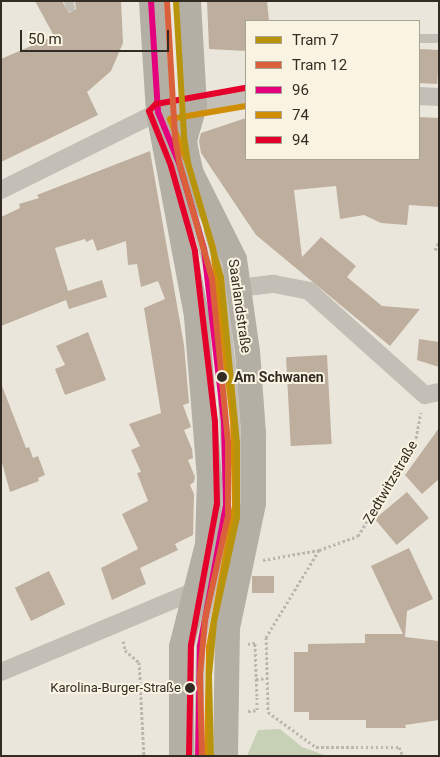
<!DOCTYPE html>
<meta charset="utf-8">
<style>
body{margin:0}
#map{position:relative;width:440px;height:757px;overflow:hidden;background:#ebe6db;font-family:Roboto,sans-serif}
div>[style]{position:absolute}
.green>*{inset:0;background:#c7d1b5}
.building>*{inset:0;background:#beae9d;transform-origin:0 0}
.path>*{height:3px;margin-top:-1.5px;transform-origin:0;background:repeating-linear-gradient(90deg,#bcb7ae 0 2.5px,transparent 0 5px)}
.lane>*{height:9px;margin:-4.5px;padding:0 4.5px;transform-origin:4.5px;border-radius:4.5px;background:#c3bfb6}
.street>*{height:18px;margin:-9px;padding:0 9px;transform-origin:9px;border-radius:9px;background:#c3bfb6}
.secondary>*{height:25px;margin:-12.5px;padding:0 12.5px;transform-origin:12.5px;border-radius:12.5px;background:#b4afa5}
.bus-1>*{height:6px;margin:-3px;padding:0 3px;transform-origin:3px;border-radius:3px;background:#e5007d}
.bus-2>*{height:6px;margin:-3px;padding:0 3px;transform-origin:3px;border-radius:3px;background:#d08e07}
.bus-3>*{height:6px;margin:-3px;padding:0 3px;transform-origin:3px;border-radius:3px;background:#e4002b}
.tram-1>*{height:6px;margin:-3px;padding:0 3px;transform-origin:3px;border-radius:3px;background:#b8940d}
.tram-2>*{height:6px;margin:-3px;padding:0 3px;transform-origin:3px;border-radius:3px;background:#da603b}
.dots>*{width:14px;height:14px;translate:-50% -50%;box-sizing:border-box;border:2px solid #f9f3e1;border-radius:50%}
span{translate:-50% -50%;white-space:nowrap;text-align:center;line-height:1.15;-webkit-text-stroke:4px #f9f3e1;paint-order:stroke}
.bus-label{font-size:13px;color:#332c24}
.right{translate:-100% -50%;text-align:right}
.street-label{font-size:14px;color:#332c24}
.stop-label{font-size:14px;color:#332c24;font-weight:700}
.left{translate:0 -50%;text-align:left}
.frame{position:absolute;inset:0;border:2px solid #332c24;pointer-events:none}
.legend{position:absolute;left:245px;top:20px;width:175px;height:140px;box-sizing:border-box;background:#f9f3e1;border:1px solid #aaa395;margin:0;padding:6px 9px;list-style:none;font-size:15px;color:#332c24}
.legend li{display:flex;align-items:center;gap:10px;height:25px}
.legend b{width:25px;border:1px solid #aaa395}
.scale{position:absolute;left:20px;top:30px;width:149px;height:22px;box-sizing:border-box;border:2px solid #332c24;border-top:0;padding-left:6px;font-size:15px;line-height:18px;white-space:nowrap;color:#332c24;-webkit-text-stroke:4px #f9f3e1;paint-order:stroke}
</style>
<div id="map">
<div class="green">
<i style="clip-path:polygon(280px 729px,302px 747px,327px 756px,247px 756px,258px 730px)"></i>
</div>
<div class="building">
<i style="clip-path:polygon(35px 1px,62px 1px,69px 13px,76px 9px,75px 1px,121px 1px,123px 43px,111px 71px,87px 92px,98px 115px,1px 162px,1px 59px,54px 36px)"></i>
<i style="clip-path:polygon(207px 1px,267px 1px,269px 21px,246px 21px,246px 51px,209px 49px)"></i>
<i style="left:420px;top:49px;width:19px;height:34px;rotate:3deg"></i>
<i style="clip-path:polygon(419px 117px,439px 118px,439px 207px,409px 205px,407px 225px,381px 223px,364px 215px,340px 219px,336px 186px,294px 190px,302px 257px,321px 237px,356px 266px,347px 277px,382px 306px,420px 309px,390px 346px,256px 235px,201px 153px,199px 141px,201px 133px,246px 118px,246px 159px,419px 159px)"></i>
<i style="clip-path:polygon(150px 151px,184px 345px,189px 403px,183px 405px,191px 427px,184px 430px,192px 449px,193px 458px,188px 460px,195px 477px,194px 482px,190px 485px,194px 494px,193px 535px,175px 544px,178px 550px,140px 568px,146px 584px,112px 600px,101px 568px,138px 549px,122px 514px,148px 501px,137px 473px,141px 472px,131px 450px,140px 446px,129px 424px,161px 413px,144px 308px,165px 299px,158px 281px,141px 287px,137px 264px,128px 265px,126px 241px,97px 251px,93px 239px,86px 242px,85px 239px,55px 248px,68px 291px,102px 280px,107px 297px,69px 309px,66px 300px,1px 326px,1px 217px,20px 208px,19px 204px,39px 198px,37px 195px)"></i>
<i style="clip-path:polygon(88px 332px,106px 380px,65px 395px,55px 369px,65px 365px,56px 346px)"></i>
<i style="clip-path:polygon(419px 339px,439px 342px,439px 367px,417px 360px)"></i>
<i style="left:327px;top:355px;width:89px;height:41px;rotate:87deg"></i>
<i style="clip-path:polygon(2px 386px,26px 448px,29px 447px,33px 458px,38px 456px,45px 475px,38px 478px,39px 481px,10px 492px,1px 459px)"></i>
<i style="clip-path:polygon(439px 428px,439px 479px,422px 494px,405px 475px)"></i>
<i style="left:407px;top:492px;width:34px;height:42px;rotate:50deg"></i>
<i style="clip-path:polygon(409px 548px,433px 599px,407px 611px,405px 637px,439px 641px,439px 720px,405px 725px,406px 728px,366px 728px,366px 720px,309px 720px,309px 712px,294px 712px,294px 652px,308px 652px,308px 644px,365px 643px,365px 634px,403px 634px,371px 566px)"></i>
<i style="left:49px;top:571px;width:37px;height:38px;rotate:64deg"></i>
<i style="left:252px;top:576px;width:22px;height:17px"></i>
</div>
<div class="path">
<i style="left:435px;top:250px;width:9px;rotate:-63deg"></i>
<i style="left:319px;top:550px;width:102px;rotate:121.3deg"></i>
<i style="left:266px;top:637px;width:75px;rotate:88.5deg"></i>
<i style="left:268px;top:712px;width:59px;rotate:36.1deg"></i>
<i style="left:316px;top:747px;width:83px"></i>
<i style="left:399px;top:747px;width:10px;rotate:66deg"></i>
<i style="left:263px;top:560px;width:57px;rotate:-10.1deg"></i>
<i style="left:319px;top:550px;width:41px;rotate:-19.7deg"></i>
<i style="left:358px;top:536px;width:109px;rotate:-58.5deg"></i>
<i style="left:415px;top:443px;width:31px;rotate:-79deg"></i>
<i style="left:123px;top:641px;width:9px;rotate:77deg"></i>
<i style="left:125px;top:650px;width:18px;rotate:41deg"></i>
<i style="left:139px;top:662px;width:94px;rotate:87deg"></i>
<i style="left:256px;top:679px;width:11px;rotate:-5deg"></i>
<i style="left:248px;top:711px;width:9px;rotate:-6deg"></i>
<i style="left:257px;top:710px;width:14px;rotate:-90deg"></i>
<i style="left:257px;top:696px;width:53px;rotate:-92.2deg"></i>
<i style="left:255px;top:643px;width:7px;rotate:172deg"></i>
</div>
<div class="lane">
<i style="left:68px;top:1px;width:6px;rotate:72deg"></i>
<i style="left:419px;top:38px;width:20px"></i>
<i style="left:184px;top:182px;width:90px;rotate:74.6deg"></i>
<i style="left:208px;top:269px;width:109px;rotate:83.1deg"></i>
<i style="left:221px;top:377px;width:98px;rotate:87.1deg"></i>
<i style="left:226px;top:475px;width:51px;rotate:92.2deg"></i>
<i style="left:224px;top:526px;width:122px;rotate:101.3deg"></i>
<i style="left:200px;top:646px;width:110px;rotate:91deg"></i>
<i style="left:208px;top:231px;width:48px;rotate:74.2deg"></i>
<i style="left:221px;top:277px;width:100px;rotate:83.7deg"></i>
<i style="left:232px;top:376px;width:106px;rotate:86.2deg"></i>
<i style="left:239px;top:482px;width:50px;rotate:94.6deg"></i>
</div>
<div class="street">
<i style="left:419px;top:96px;width:20px;rotate:3deg"></i>
<i style="left:1px;top:190px;width:175px;rotate:-26.4deg"></i>
<i style="left:158px;top:112px;width:89px;rotate:-9.7deg"></i>
<i style="left:239px;top:288px;width:35px;rotate:-7deg"></i>
<i style="left:274px;top:284px;width:36px;rotate:11deg"></i>
<i style="left:309px;top:291px;width:156px;rotate:41.9deg"></i>
<i style="left:425px;top:395px;width:14px;rotate:-12deg"></i>
<i style="left:1px;top:672px;width:212px;rotate:-22.7deg"></i>
<i style="left:197px;top:590px;width:48px;rotate:-28.7deg"></i>
</div>
<div class="secondary">
<i style="left:151px;top:1px;width:111px;rotate:86.4deg"></i>
<i style="left:158px;top:112px;width:208px;rotate:79.4deg"></i>
<i style="left:196px;top:316px;width:162px;rotate:85.4deg"></i>
<i style="left:209px;top:477px;width:67px;rotate:91.7deg"></i>
<i style="left:207px;top:544px;width:105px;rotate:104.3deg"></i>
<i style="left:181px;top:646px;width:110px;rotate:90deg"></i>
<i style="left:188px;top:1px;width:104px;rotate:86.7deg"></i>
<i style="left:194px;top:105px;width:36px;rotate:106deg"></i>
<i style="left:184px;top:140px;width:12px;rotate:81deg"></i>
<i style="left:186px;top:152px;width:22px;rotate:77deg"></i>
<i style="left:191px;top:173px;width:96px;rotate:63.4deg"></i>
<i style="left:234px;top:259px;width:93px;rotate:82deg"></i>
<i style="left:247px;top:351px;width:81px;rotate:85.8deg"></i>
<i style="left:253px;top:432px;width:71px;rotate:90deg"></i>
<i style="left:253px;top:503px;width:127px;rotate:101.8deg"></i>
<i style="left:227px;top:627px;width:129px;rotate:90.9deg"></i>
</div>
<div class="bus-1">
<i style="left:151px;top:1px;width:111px;rotate:86.4deg"></i>
<i style="left:158px;top:112px;width:55px;rotate:67.6deg"></i>
<i style="left:179px;top:163px;width:90px;rotate:73.8deg"></i>
<i style="left:204px;top:249px;width:174px;rotate:83.4deg"></i>
<i style="left:224px;top:422px;width:83px;rotate:88.6deg"></i>
<i style="left:226px;top:505px;width:143px;rotate:100.4deg"></i>
<i style="left:200px;top:646px;width:110px;rotate:91deg"></i>
</div>
<div class="bus-2">
<i style="left:207px;top:756px;width:109px;rotate:-88.9deg"></i>
<i style="left:209px;top:647px;width:143px;rotate:-79.6deg"></i>
<i style="left:235px;top:506px;width:85px;rotate:-91.3deg"></i>
<i style="left:233px;top:421px;width:174px;rotate:-96.6deg"></i>
<i style="left:213px;top:248px;width:91px;rotate:-106.6deg"></i>
<i style="left:187px;top:161px;width:45px;rotate:-112deg"></i>
<i style="left:170px;top:119px;width:77px;rotate:-9.7deg"></i>
</div>
<div class="bus-3">
<i style="left:189px;top:756px;width:111px;rotate:-89deg"></i>
<i style="left:191px;top:645px;width:143px;rotate:-79.6deg"></i>
<i style="left:217px;top:504px;width:82px;rotate:-91.4deg"></i>
<i style="left:215px;top:422px;width:172px;rotate:-96.7deg"></i>
<i style="left:195px;top:251px;width:88px;rotate:-105.8deg"></i>
<i style="left:171px;top:166px;width:59px;rotate:-111.8deg"></i>
<i style="left:149px;top:111px;width:10px;rotate:-45deg"></i>
<i style="left:156px;top:104px;width:90px;rotate:-10.2deg"></i>
</div>
<div class="tram-1">
<i style="left:176px;top:1px;width:136px;rotate:86.6deg"></i>
<i style="left:184px;top:137px;width:26px;rotate:81deg"></i>
<i style="left:188px;top:163px;width:119px;rotate:73.9deg"></i>
<i style="left:221px;top:277px;width:167px;rotate:84.5deg"></i>
<i style="left:237px;top:443px;width:74px;rotate:90deg"></i>
<i style="left:237px;top:517px;width:107px;rotate:102.4deg"></i>
<i style="left:214px;top:622px;width:54px;rotate:95.3deg"></i>
<i style="left:209px;top:676px;width:80px;rotate:88.6deg"></i>
</div>
<div class="tram-2">
<i style="left:167px;top:2px;width:136px;rotate:86.6deg"></i>
<i style="left:175px;top:138px;width:27px;rotate:80deg"></i>
<i style="left:180px;top:165px;width:118px;rotate:74.3deg"></i>
<i style="left:212px;top:279px;width:165px;rotate:84.4deg"></i>
<i style="left:228px;top:443px;width:73px;rotate:90deg"></i>
<i style="left:228px;top:516px;width:107px;rotate:102.5deg"></i>
<i style="left:205px;top:620px;width:55px;rotate:95.2deg"></i>
<i style="left:200px;top:675px;width:81px;rotate:88.6deg"></i>
</div>
<div class="dots">
<i style="left:222px;top:377px;background:#332c24"></i>
<i style="left:190px;top:688px;background:#332c24"></i>
</div>
<div class="bus-label">
<span class="right" style="left:181px;top:688px">Karolina-Burger-Straße</span>
</div>
<div class="street-label">
<span style="left:240px;top:306px;rotate:82deg">Saarlandstraße</span>
<span style="left:390px;top:482px;rotate:-60deg">Zedtwitzstraße</span>
</div>
<div class="stop-label">
<span class="left" style="left:234px;top:377px">Am Schwanen</span>
</div>
<div class="frame"></div>
<ul class="legend">
<li><b style="height:6px;background:#b8940d"></b>Tram 7</li>
<li><b style="height:6px;background:#da603b"></b>Tram 12</li>
<li><b style="height:6px;background:#e5007d"></b>96</li>
<li><b style="height:6px;background:#d08e07"></b>74</li>
<li><b style="height:6px;background:#e4002b"></b>94</li>
</ul>
<div class="scale">50 m</div>
</div>
